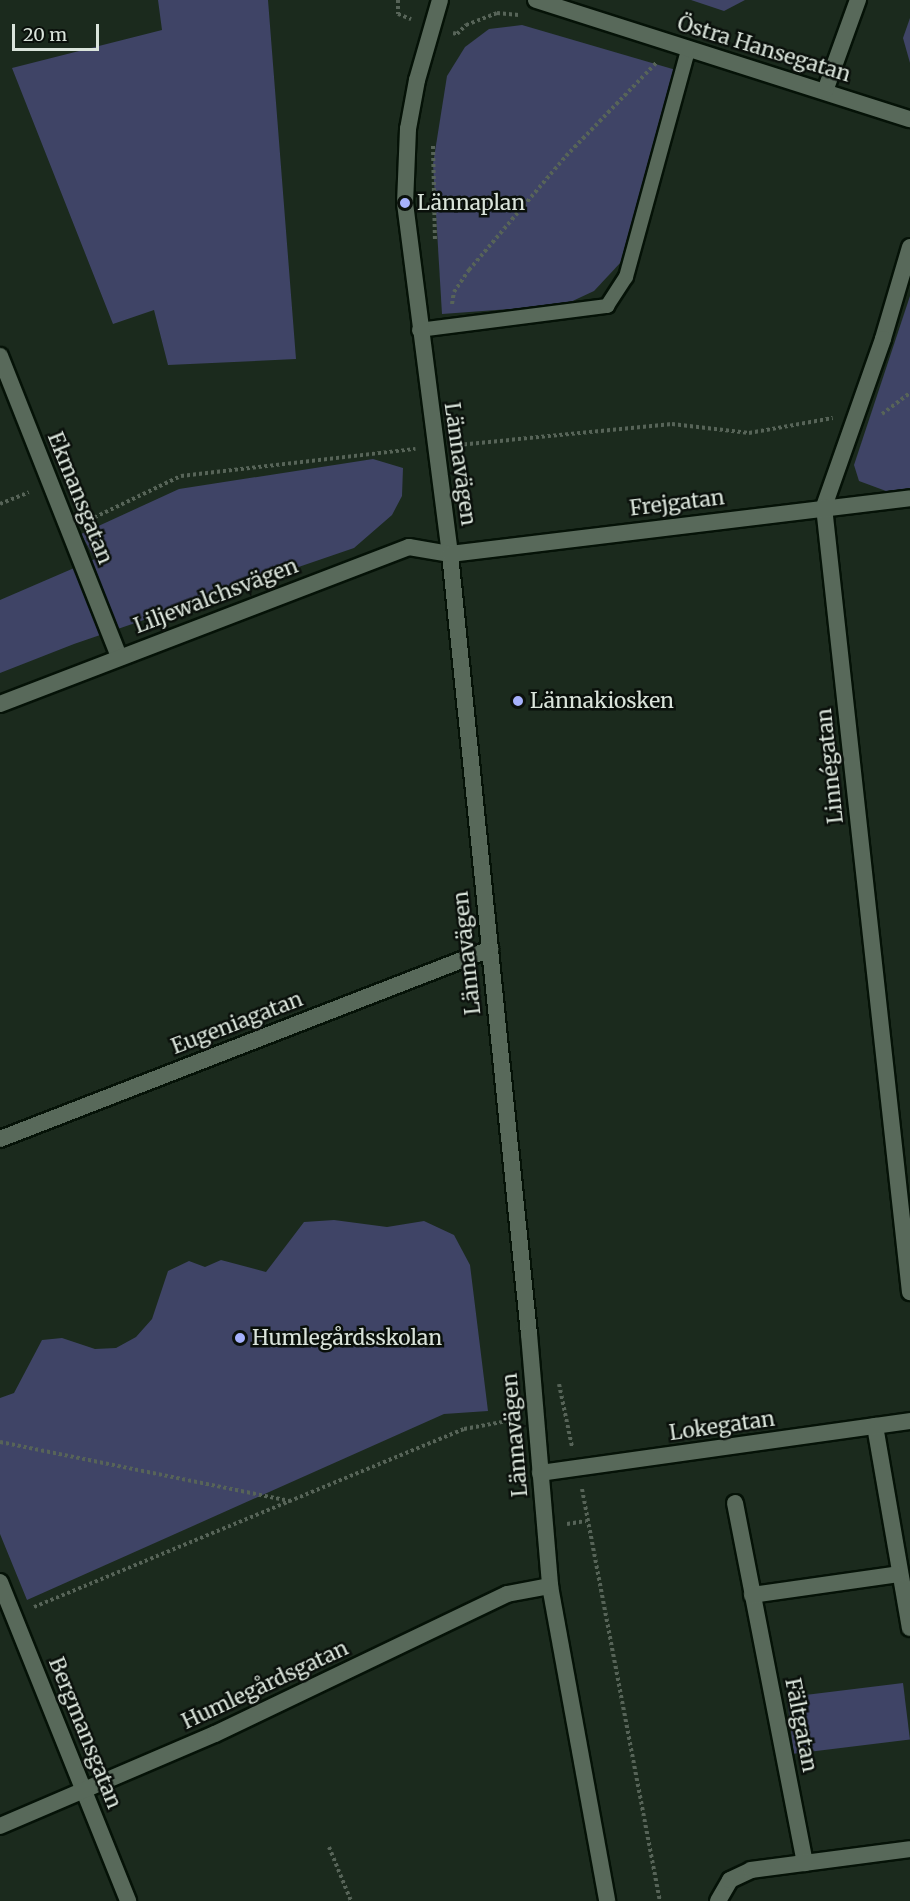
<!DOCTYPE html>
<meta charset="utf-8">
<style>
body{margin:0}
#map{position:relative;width:910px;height:1901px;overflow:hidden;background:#1b2a1d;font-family:Merriweather,serif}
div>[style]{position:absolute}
.green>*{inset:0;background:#3f4466;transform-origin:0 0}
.path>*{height:4px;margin-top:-2px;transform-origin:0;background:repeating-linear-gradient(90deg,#576458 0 3px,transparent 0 6px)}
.roads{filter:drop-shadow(2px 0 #051207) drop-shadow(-2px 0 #051207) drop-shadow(0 2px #051207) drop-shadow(0 -2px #051207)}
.service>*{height:14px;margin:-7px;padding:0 7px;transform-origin:7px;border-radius:7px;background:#58695a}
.minor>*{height:16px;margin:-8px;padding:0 8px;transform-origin:8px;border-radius:8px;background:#58695a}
.dots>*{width:16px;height:16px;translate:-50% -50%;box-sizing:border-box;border:3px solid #0a100b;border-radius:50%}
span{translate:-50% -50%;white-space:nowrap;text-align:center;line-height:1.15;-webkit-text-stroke:5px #0a100b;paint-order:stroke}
.street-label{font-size:21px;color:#dae4db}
.poi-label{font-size:21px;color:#dae4db}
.left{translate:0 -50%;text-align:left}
.scale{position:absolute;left:12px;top:24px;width:87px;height:27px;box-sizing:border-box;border:3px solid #dae4db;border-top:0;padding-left:8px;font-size:18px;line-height:21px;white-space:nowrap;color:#dae4db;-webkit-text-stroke:4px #0a100b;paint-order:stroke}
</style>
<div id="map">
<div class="green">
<i style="clip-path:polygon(158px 0,268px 0,296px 359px,168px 365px,154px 310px,113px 324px,12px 68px,162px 30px)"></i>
<i style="clip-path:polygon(691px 0,745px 0,724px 11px)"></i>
<i style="clip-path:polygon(910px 18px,910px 63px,903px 38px)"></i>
<i style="clip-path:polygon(522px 25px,676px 70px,622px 261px,594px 291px,564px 305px,442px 314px,433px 164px,447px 76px,465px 47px,489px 29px)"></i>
<i style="clip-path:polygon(910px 296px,910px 488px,886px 491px,859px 481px,854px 465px)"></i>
<i style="clip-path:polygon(373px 459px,403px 468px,402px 496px,392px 515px,354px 548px,74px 644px,0 673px,0 600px,95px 559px,81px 534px,179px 489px)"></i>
<i style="clip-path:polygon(334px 1220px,387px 1227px,424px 1221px,454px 1235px,470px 1265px,488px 1411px,444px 1414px,27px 1600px,0 1534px,0 1398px,14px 1393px,42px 1340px,62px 1338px,95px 1349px,116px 1348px,136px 1337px,152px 1319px,168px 1271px,189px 1261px,205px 1267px,221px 1260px,266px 1272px,304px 1222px)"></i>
<i style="left:903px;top:1683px;width:57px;height:117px;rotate:83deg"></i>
</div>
<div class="path">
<i style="left:398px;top:0;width:14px;rotate:90deg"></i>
<i style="left:398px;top:14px;width:14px;rotate:21deg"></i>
<i style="left:453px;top:33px;width:4px;rotate:14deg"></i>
<i style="left:457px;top:34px;width:13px;rotate:-45deg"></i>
<i style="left:466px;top:25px;width:33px;rotate:-21deg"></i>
<i style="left:497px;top:13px;width:22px;rotate:5deg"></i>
<i style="left:433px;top:146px;width:94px;rotate:88.8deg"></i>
<i style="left:452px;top:304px;width:12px;rotate:-81deg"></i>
<i style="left:454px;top:292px;width:27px;rotate:-56deg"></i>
<i style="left:469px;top:270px;width:150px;rotate:-49.6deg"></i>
<i style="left:566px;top:156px;width:131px;rotate:-45.9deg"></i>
<i style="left:882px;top:414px;width:35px;rotate:-37deg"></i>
<i style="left:458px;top:445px;width:215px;rotate:-5.6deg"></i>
<i style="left:672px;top:424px;width:78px;rotate:6.7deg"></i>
<i style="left:749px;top:433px;width:85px;rotate:-10.1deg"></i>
<i style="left:0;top:504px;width:31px;rotate:-22deg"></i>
<i style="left:89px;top:520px;width:102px;rotate:-25.6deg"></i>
<i style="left:181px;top:476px;width:236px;rotate:-6.6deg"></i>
<i style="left:559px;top:1384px;width:64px;rotate:78.3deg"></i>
<i style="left:0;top:1442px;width:296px;rotate:11.5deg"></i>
<i style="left:582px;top:1489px;width:419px;rotate:79.3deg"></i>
<i style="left:567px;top:1524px;width:19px;rotate:-9deg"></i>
<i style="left:34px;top:1607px;width:465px;rotate:-22.5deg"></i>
<i style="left:464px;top:1429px;width:50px;rotate:-10.4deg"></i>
<i style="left:329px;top:1847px;width:58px;rotate:67.8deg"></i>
</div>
<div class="roads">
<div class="service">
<i style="left:419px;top:330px;width:190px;rotate:-7.3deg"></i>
<i style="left:607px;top:306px;width:35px;rotate:-57deg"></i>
<i style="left:626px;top:277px;width:235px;rotate:-74.7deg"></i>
</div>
<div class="minor">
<i style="left:440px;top:0;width:83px;rotate:106deg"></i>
<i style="left:417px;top:80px;width:50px;rotate:100.4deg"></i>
<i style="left:408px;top:129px;width:74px;rotate:92.3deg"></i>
<i style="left:405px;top:203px;width:354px;rotate:82.7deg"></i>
<i style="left:450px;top:554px;width:784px;rotate:84.22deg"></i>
<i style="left:529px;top:1334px;width:253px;rotate:85.2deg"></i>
<i style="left:550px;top:1586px;width:320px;rotate:79.7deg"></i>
<i style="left:536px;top:0;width:392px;rotate:17.7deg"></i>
<i style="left:825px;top:91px;width:97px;rotate:-70.1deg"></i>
<i style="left:910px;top:247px;width:96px;rotate:106.4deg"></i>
<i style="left:883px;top:339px;width:178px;rotate:109.4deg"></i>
<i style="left:824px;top:507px;width:790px;rotate:83.75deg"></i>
<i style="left:0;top:356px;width:323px;rotate:68.4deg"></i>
<i style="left:0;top:704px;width:438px;rotate:-21deg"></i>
<i style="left:409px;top:547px;width:42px;rotate:9.7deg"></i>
<i style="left:450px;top:554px;width:463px;rotate:-6.9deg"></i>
<i style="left:0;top:1139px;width:526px;rotate:-21.19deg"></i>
<i style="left:875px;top:1426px;width:205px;rotate:80.2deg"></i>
<i style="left:540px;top:1473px;width:374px;rotate:-8deg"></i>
<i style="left:735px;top:1503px;width:367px;rotate:79deg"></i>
<i style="left:0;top:1582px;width:344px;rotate:68.1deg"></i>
<i style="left:752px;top:1595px;width:149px;rotate:-8.1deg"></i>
<i style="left:0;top:1826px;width:234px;rotate:-23.2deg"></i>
<i style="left:215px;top:1734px;width:324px;rotate:-25.6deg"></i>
<i style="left:507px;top:1594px;width:44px;rotate:-10.5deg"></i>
<i style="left:718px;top:1901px;width:24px;rotate:-60deg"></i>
<i style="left:730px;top:1880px;width:23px;rotate:-25deg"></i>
<i style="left:751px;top:1870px;width:160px;rotate:-7.5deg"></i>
</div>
</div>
<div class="dots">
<i style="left:405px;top:203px;background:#a6b1fc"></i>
<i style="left:518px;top:701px;background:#a6b1fc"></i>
<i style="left:240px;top:1338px;background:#a6b1fc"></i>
</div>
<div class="street-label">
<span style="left:764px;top:49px;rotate:17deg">Östra Hansegatan</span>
<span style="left:460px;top:464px;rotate:82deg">Lännavägen</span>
<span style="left:80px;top:498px;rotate:68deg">Ekmansgatan</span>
<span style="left:677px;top:503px;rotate:-7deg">Frejgatan</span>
<span style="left:216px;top:596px;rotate:-21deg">Liljewalchsvägen</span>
<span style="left:830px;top:766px;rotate:-96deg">Linnégatan</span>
<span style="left:467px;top:953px;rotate:-96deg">Lännavägen</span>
<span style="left:237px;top:1023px;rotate:-21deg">Eugeniagatan</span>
<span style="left:722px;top:1426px;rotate:-8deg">Lokegatan</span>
<span style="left:515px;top:1435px;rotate:-95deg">Lännavägen</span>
<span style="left:265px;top:1685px;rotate:-25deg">Humlegårdsgatan</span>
<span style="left:801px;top:1725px;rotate:79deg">Fältgatan</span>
<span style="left:85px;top:1733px;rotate:68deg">Bergmansgatan</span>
</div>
<div class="poi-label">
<span class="left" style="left:417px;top:203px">Lännaplan</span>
<span class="left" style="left:530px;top:701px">Lännakiosken</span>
<span class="left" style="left:252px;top:1338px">Humlegårdsskolan</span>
</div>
<div class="scale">20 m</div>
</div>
